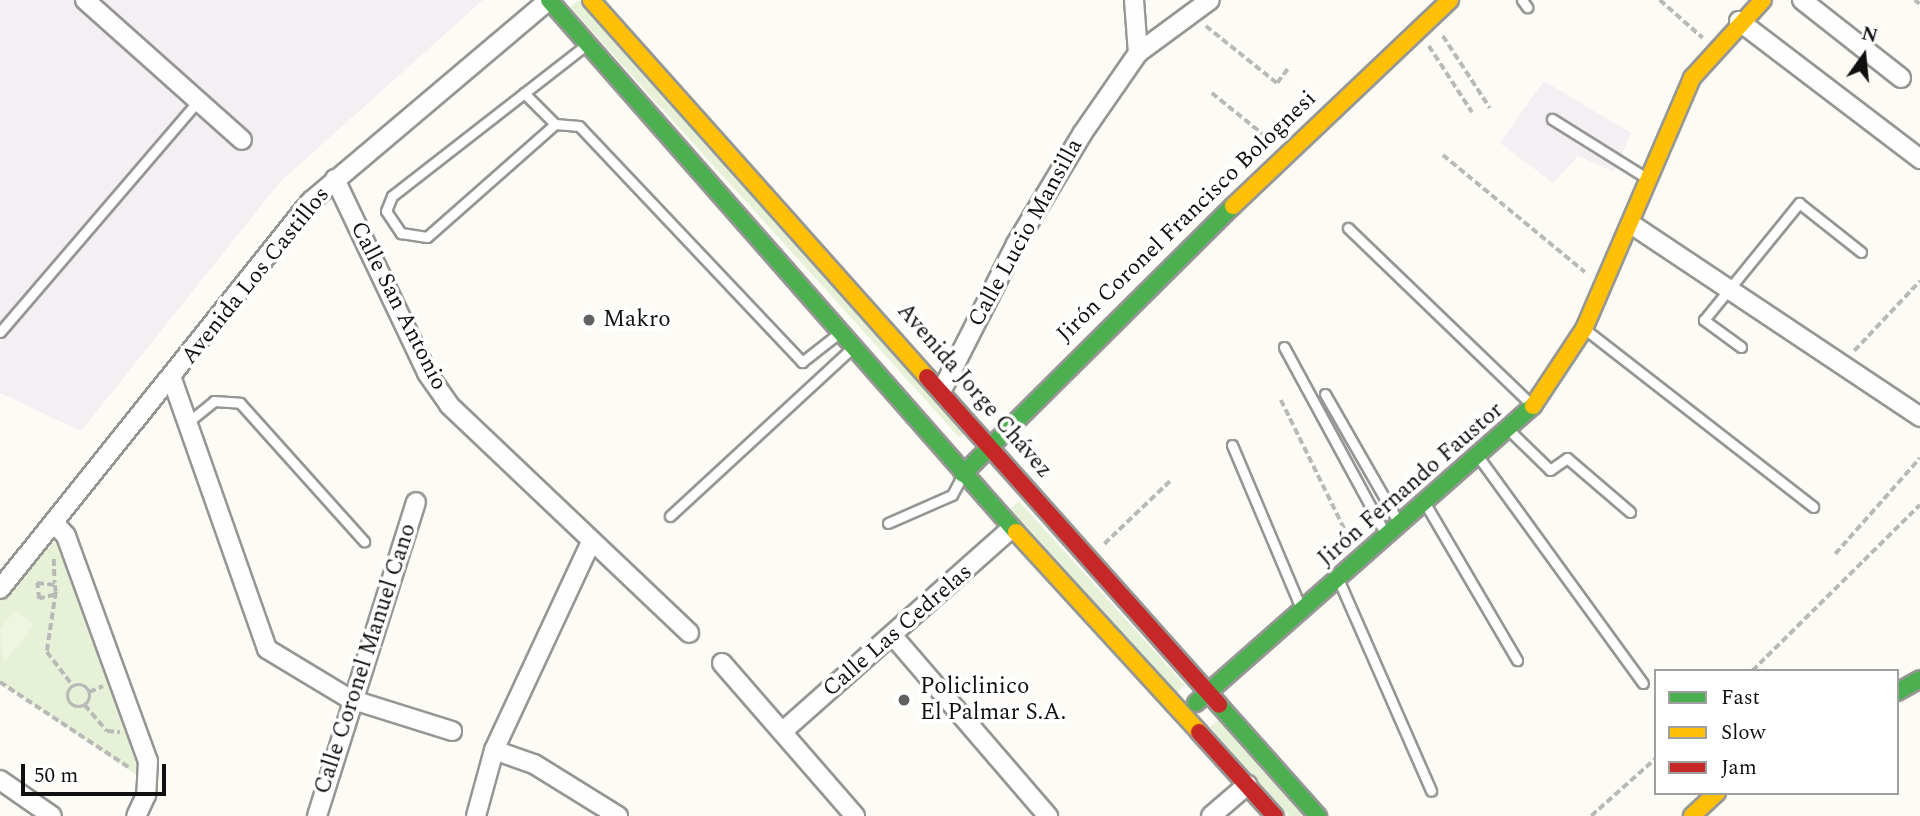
<!DOCTYPE html>
<meta charset="utf-8">
<style>
body{margin:0}
#map{position:relative;width:1920px;height:816px;overflow:hidden;background:#fcfbf6;font-family:Spectral,serif}
div>[style]{position:absolute}
.industrial>*{inset:0;background:#f4eff2}
.green>*{inset:0;background:#e7f1d7;transform-origin:0 0}
.pitch>*{inset:0;background:#f0f5e1}
.path>*{height:3.5px;margin-top:-1.75px;transform-origin:0;background:repeating-linear-gradient(90deg,#b9b9b8 0 7px,transparent 0 10.5px)}
.path>.ring{margin:-1.75px;padding:0;box-sizing:content-box;background:none;border:3.5px solid #b9b9b8;border-radius:50%}
.roads{filter:drop-shadow(2px 0 #969694) drop-shadow(-2px 0 #969694) drop-shadow(0 2px #969694) drop-shadow(0 -2px #969694)}
.lane>*{height:9px;margin:-4.5px;padding:0 4.5px;transform-origin:4.5px;border-radius:4.5px;background:#fffefe}
.street>*{height:18px;margin:-9px;padding:0 9px;transform-origin:9px;border-radius:9px;background:#fffefe}
.fast>*{height:16px;margin:-8px;padding:0 8px;transform-origin:8px;border-radius:8px;background:#4caf50}
.slow>*{height:16px;margin:-8px;padding:0 8px;transform-origin:8px;border-radius:8px;background:#ffc107}
.jam>*{height:16px;margin:-8px;padding:0 8px;transform-origin:8px;border-radius:8px;background:#c62828}
.dots>*{width:19px;height:19px;translate:-50% -50%;box-sizing:border-box;border:4px solid #fff;border-radius:50%}
span{translate:-50% -50%;white-space:nowrap;text-align:center;line-height:1.15;-webkit-text-stroke:7px #fff;paint-order:stroke}
.street-label{font-size:23px;color:#101010}
.poi-label{font-size:23px;color:#101010}
.left{translate:0 -50%;text-align:left}
.legend{position:absolute;left:1654px;top:669px;width:245px;height:126px;box-sizing:border-box;background:#fff;border:2px solid #9f9f9f;margin:0;padding:9px 12px;list-style:none;font-size:21px;color:#101010}
.legend li{display:flex;align-items:center;gap:14px;height:35px}
.legend b{width:35px;border:2px solid #9f9f9f}
.north{position:absolute;left:1829px;top:21px;width:70px;height:70px;-webkit-text-stroke:5px #fff;paint-order:stroke;rotate:15deg;font-size:19px;font-weight:700;line-height:28px;text-align:center;color:#101010}
.north::after{content:'';display:block;margin:auto;width:24px;height:32px;background:#101010;clip-path:polygon(50% 0,100% 100%,50% 72%,0 100%)}
.scale{position:absolute;left:21px;top:764px;width:145px;height:32px;box-sizing:border-box;border:4px solid #101010;border-top:0;padding-left:9px;font-size:21px;line-height:24px;white-space:nowrap;color:#101010;-webkit-text-stroke:5px #fff;paint-order:stroke}
</style>
<div id="map">
<div class="industrial">
<i style="clip-path:polygon(0 0,483px 0,280px 182px,81px 431px,0 393px)"></i>
<i style="clip-path:polygon(1544px 81px,1631px 133px,1614px 172px,1578px 156px,1553px 183px,1500px 143px)"></i>
</div>
<div class="green">
<i style="clip-path:polygon(579px 0,965px 434px,959px 437px,570px 7px)"></i>
<i style="left:1019px;top:501px;width:248px;height:14px;rotate:48deg"></i>
<i style="clip-path:polygon(56px 542px,138px 753px,138px 776px,0 682px,0 603px,45px 544px)"></i>
<i style="left:1218px;top:720px;width:128px;height:11px;rotate:48deg"></i>
</div>
<div class="pitch">
<i style="clip-path:polygon(15px 610px,34px 625px,4px 663px,0 629px)"></i>
</div>
<div class="path">
<i style="left:1660px;top:0;width:57px;rotate:41.5deg"></i>
<i style="left:1915px;top:0;width:6px;rotate:39deg"></i>
<i style="left:1206px;top:26px;width:91px;rotate:38.8deg"></i>
<i style="left:1277px;top:83px;width:20px;rotate:-53deg"></i>
<i style="left:1443px;top:36px;width:86px;rotate:56.9deg"></i>
<i style="left:1429px;top:46px;width:79px;rotate:56.9deg"></i>
<i style="left:1212px;top:93px;width:75px;rotate:39deg"></i>
<i style="left:1443px;top:155px;width:184px;rotate:39.5deg"></i>
<i style="left:1854px;top:351px;width:96px;rotate:-46.7deg"></i>
<i style="left:1281px;top:400px;width:156px;rotate:63.8deg"></i>
<i style="left:1104px;top:544px;width:94px;rotate:-43.7deg"></i>
<i style="left:1835px;top:554px;width:128px;rotate:-48.5deg"></i>
<i style="left:54px;top:559px;width:24px;rotate:88deg"></i>
<i style="left:55px;top:595px;width:16px;rotate:166deg"></i>
<i style="left:39px;top:599px;width:16px;rotate:-97deg"></i>
<i style="left:37px;top:583px;width:18px;rotate:6deg"></i>
<i style="left:55px;top:585px;width:7px;rotate:82deg"></i>
<i style="left:56px;top:592px;width:61px;rotate:98.5deg"></i>
<i style="left:47px;top:652px;width:44px;rotate:52.4deg"></i>
<i style="left:1752px;top:671px;width:236px;rotate:-44.7deg"></i>
<i style="left:0;top:682px;width:156px;rotate:33.5deg"></i>
<i class="ring" style="left:68px;top:685px;width:18.5px;height:18.5px"></i>
<i style="left:89px;top:692px;width:15px;rotate:-23deg"></i>
<i style="left:85px;top:705px;width:34px;rotate:50deg"></i>
<i style="left:107px;top:731px;width:13px;rotate:4deg"></i>
<i style="left:1591px;top:816px;width:87px;rotate:-41.7deg"></i>
</div>
<div class="roads">
<div class="lane">
<i style="left:1522px;top:0;width:9px;rotate:54deg"></i>
<i style="left:586px;top:45px;width:246px;rotate:142.1deg"></i>
<i style="left:392px;top:196px;width:16px;rotate:112deg"></i>
<i style="left:386px;top:211px;width:27px;rotate:56deg"></i>
<i style="left:401px;top:233px;width:26px;rotate:9deg"></i>
<i style="left:427px;top:237px;width:171px;rotate:-41.4deg"></i>
<i style="left:555px;top:124px;width:24px;rotate:5deg"></i>
<i style="left:579px;top:126px;width:325px;rotate:46.6deg"></i>
<i style="left:802px;top:362px;width:47px;rotate:-38.1deg"></i>
<i style="left:524px;top:93px;width:44px;rotate:45deg"></i>
<i style="left:1552px;top:119px;width:113px;rotate:32deg"></i>
<i style="left:1348px;top:228px;width:255px;rotate:43.9deg"></i>
<i style="left:1586px;top:330px;width:288px;rotate:37.9deg"></i>
<i style="left:0;top:332px;width:306px;rotate:-49.4deg"></i>
<i style="left:1284px;top:347px;width:212px;rotate:61.5deg"></i>
<i style="left:1741px;top:347px;width:46px;rotate:-143.9deg"></i>
<i style="left:1704px;top:320px;width:151px;rotate:-50.9deg"></i>
<i style="left:1799px;top:203px;width:79px;rotate:38.3deg"></i>
<i style="left:1325px;top:394px;width:149px;rotate:60.2deg"></i>
<i style="left:187px;top:423px;width:35px;rotate:-39deg"></i>
<i style="left:214px;top:401px;width:26px;rotate:4deg"></i>
<i style="left:240px;top:403px;width:186px;rotate:48.1deg"></i>
<i style="left:1509px;top:430px;width:57px;rotate:44.3deg"></i>
<i style="left:1550px;top:470px;width:21px;rotate:-35deg"></i>
<i style="left:1567px;top:458px;width:83px;rotate:40.6deg"></i>
<i style="left:1232px;top:445px;width:177px;rotate:67.1deg"></i>
<i style="left:1480px;top:459px;width:277px;rotate:54deg"></i>
<i style="left:1426px;top:505px;width:180px;rotate:59.6deg"></i>
<i style="left:670px;top:516px;width:246px;rotate:-42.7deg"></i>
<i style="left:888px;top:523px;width:70px;rotate:-23.6deg"></i>
<i style="left:952px;top:495px;width:19px;rotate:-62deg"></i>
<i style="left:1339px;top:581px;width:229px;rotate:66.3deg"></i>
</div>
<div class="street">
<i style="left:85px;top:0;width:210px;rotate:41.7deg"></i>
<i style="left:1134px;top:0;width:53px;rotate:85.7deg"></i>
<i style="left:1802px;top:0;width:126px;rotate:38.2deg"></i>
<i style="left:1739px;top:21px;width:228px;rotate:37.3deg"></i>
<i style="left:335px;top:179px;width:215px;rotate:64.6deg"></i>
<i style="left:427px;top:373px;width:39px;rotate:55deg"></i>
<i style="left:449px;top:405px;width:331px;rotate:43.5deg"></i>
<i style="left:1631px;top:224px;width:348px;rotate:33.7deg"></i>
<i style="left:172px;top:379px;width:286px;rotate:70.6deg"></i>
<i style="left:267px;top:649px;width:97px;rotate:31.1deg"></i>
<i style="left:350px;top:699px;width:107px;rotate:17.4deg"></i>
<i style="left:943px;top:388px;width:161px;rotate:-63.1deg"></i>
<i style="left:1016px;top:244px;width:128px;rotate:-59deg"></i>
<i style="left:1082px;top:134px;width:98px;rotate:-55.3deg"></i>
<i style="left:1138px;top:53px;width:89px;rotate:-36.4deg"></i>
<i style="left:55px;top:524px;width:16px;rotate:47deg"></i>
<i style="left:66px;top:536px;width:239px;rotate:70deg"></i>
<i style="left:148px;top:761px;width:34px;rotate:93deg"></i>
<i style="left:146px;top:795px;width:23px;rotate:115deg"></i>
<i style="left:0;top:589px;width:497px;rotate:-51.3deg"></i>
<i style="left:311px;top:201px;width:312px;rotate:-40.2deg"></i>
<i style="left:893px;top:636px;width:238px;rotate:49.3deg"></i>
<i style="left:722px;top:663px;width:203px;rotate:49deg"></i>
<i style="left:782px;top:732px;width:307px;rotate:-41.6deg"></i>
<i style="left:494px;top:750px;width:42px;rotate:19.3deg"></i>
<i style="left:534px;top:764px;width:99px;rotate:31.8deg"></i>
<i style="left:0;top:780px;width:63px;rotate:34.7deg"></i>
<i style="left:317px;top:816px;width:329px;rotate:-72.5deg"></i>
<i style="left:476px;top:816px;width:68px;rotate:-74.7deg"></i>
<i style="left:494px;top:750px;width:227px;rotate:-65deg"></i>
<i style="left:1211px;top:816px;width:48px;rotate:-40.7deg"></i>
</div>
<div class="fast">
<i style="left:549px;top:0;width:708px;rotate:48.72deg"></i>
<i style="left:963px;top:474px;width:380px;rotate:-44.8deg"></i>
<i style="left:1897px;top:692px;width:26px;rotate:-29deg"></i>
<i style="left:1196px;top:703px;width:449px;rotate:-41.4deg"></i>
<i style="left:1219px;top:705px;width:149px;rotate:48.3deg"></i>
</div>
<div class="slow">
<i style="left:591px;top:0;width:505px;rotate:48.29deg"></i>
<i style="left:1233px;top:206px;width:299px;rotate:-43.5deg"></i>
<i style="left:1533px;top:406px;width:92px;rotate:-56.5deg"></i>
<i style="left:1584px;top:329px;width:273px;rotate:-66.7deg"></i>
<i style="left:1692px;top:78px;width:105px;rotate:-47.7deg"></i>
<i style="left:1016px;top:532px;width:271px;rotate:47.5deg"></i>
<i style="left:1692px;top:816px;width:34px;rotate:-43deg"></i>
</div>
<div class="jam">
<i style="left:927px;top:377px;width:439px;rotate:48.3deg"></i>
<i style="left:1199px;top:732px;width:113px;rotate:47.9deg"></i>
</div>
</div>
<div class="dots">
<i style="left:589px;top:320px;background:#636260"></i>
<i style="left:904px;top:700px;background:#636260"></i>
</div>
<div class="street-label">
<span style="left:1187px;top:217px;rotate:-44deg">Jirón Coronel Francisco Bolognesi</span>
<span style="left:1026px;top:233px;rotate:-61deg">Calle Lucio Mansilla</span>
<span style="left:256px;top:276px;rotate:-51deg">Avenida Los Castillos</span>
<span style="left:398px;top:306px;rotate:63deg">Calle San Antonio</span>
<span style="left:974px;top:391px;rotate:49deg">Avenida Jorge Chávez</span>
<span style="left:1411px;top:485px;rotate:-41deg">Jirón Fernando Faustor</span>
<span style="left:898px;top:631px;rotate:-41deg">Calle Las Cedrelas</span>
<span style="left:366px;top:659px;rotate:-72deg">Calle Coronel Manuel Cano</span>
</div>
<div class="poi-label">
<span class="left" style="left:603px;top:320px">Makro</span>
<span class="left" style="left:920px;top:700px">Policlinico<br>El Palmar S.A.</span>
</div>
<ul class="legend">
<li><b style="height:9px;background:#4caf50"></b>Fast</li>
<li><b style="height:9px;background:#ffc107"></b>Slow</li>
<li><b style="height:9px;background:#c62828"></b>Jam</li>
</ul>
<div class="north">N</div>
<div class="scale">50 m</div>
</div>
